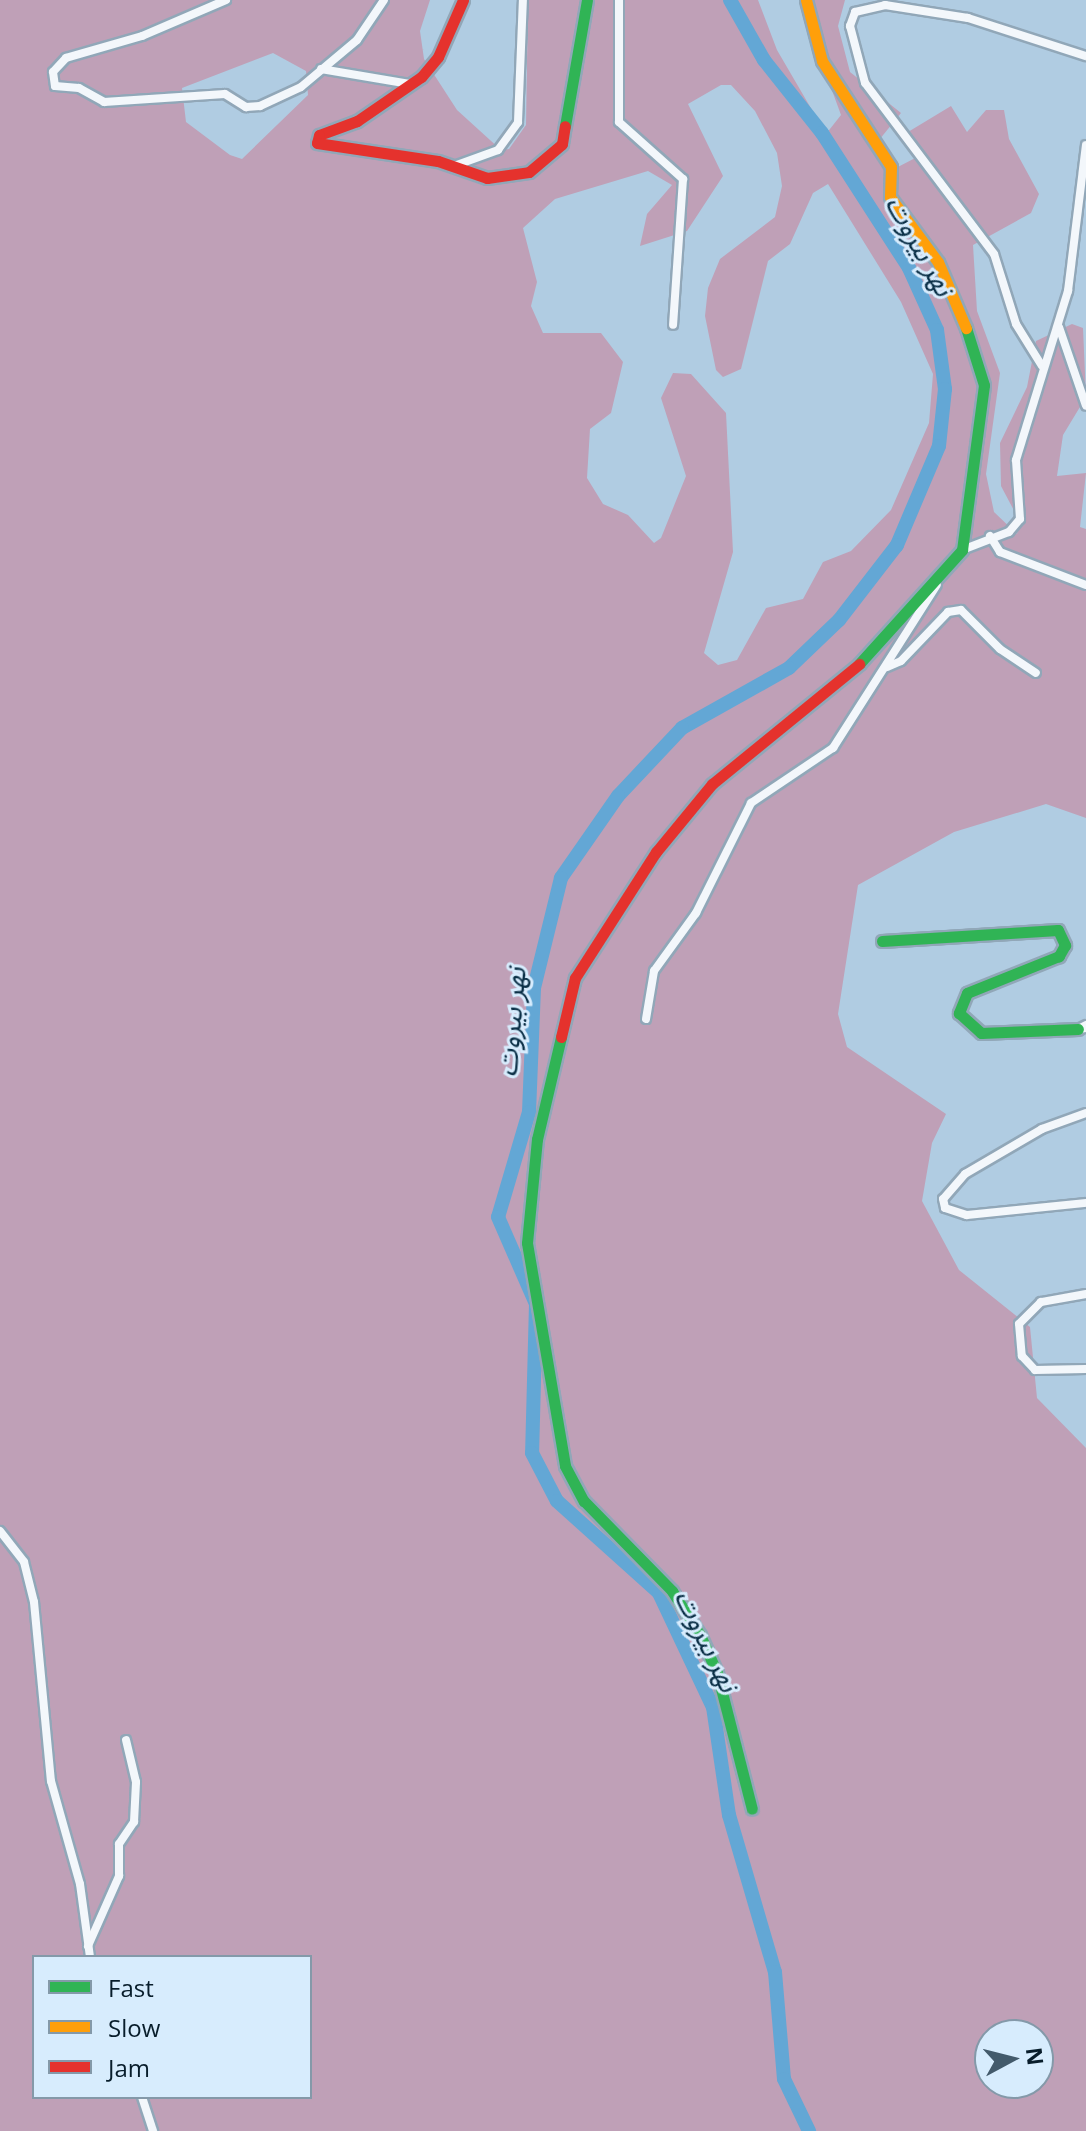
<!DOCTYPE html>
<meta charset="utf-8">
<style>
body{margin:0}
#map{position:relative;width:1086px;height:2131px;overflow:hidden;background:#b0cce2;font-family:"Open Sans","Noto Sans Arabic",sans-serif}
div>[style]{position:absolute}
.green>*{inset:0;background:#bfa0b7}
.river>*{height:14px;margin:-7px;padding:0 7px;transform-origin:7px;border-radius:7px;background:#63a7d5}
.roads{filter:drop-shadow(2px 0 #91a7b8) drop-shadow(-2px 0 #91a7b8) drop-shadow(0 2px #91a7b8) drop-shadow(0 -2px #91a7b8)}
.street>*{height:8px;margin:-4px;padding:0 4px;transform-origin:4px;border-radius:4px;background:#f3f7fb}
.fast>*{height:11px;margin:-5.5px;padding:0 5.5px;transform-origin:5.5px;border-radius:5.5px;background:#30b455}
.slow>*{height:11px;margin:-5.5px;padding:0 5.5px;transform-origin:5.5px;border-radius:5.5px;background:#ff9f0a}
.jam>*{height:11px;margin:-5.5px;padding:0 5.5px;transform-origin:5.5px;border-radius:5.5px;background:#e5322d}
span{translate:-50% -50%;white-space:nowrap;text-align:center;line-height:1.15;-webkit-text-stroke:6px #d7ecfd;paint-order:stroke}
.water-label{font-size:28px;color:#0a2f46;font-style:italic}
.legend{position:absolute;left:32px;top:1955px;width:280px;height:144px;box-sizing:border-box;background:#d7ecfd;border:2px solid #8499a9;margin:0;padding:10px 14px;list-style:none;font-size:24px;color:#081d2b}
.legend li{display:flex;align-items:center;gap:16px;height:40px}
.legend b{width:40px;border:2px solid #8499a9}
.north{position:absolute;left:974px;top:2019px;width:80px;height:80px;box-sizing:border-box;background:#d7ecfd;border:2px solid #8499a9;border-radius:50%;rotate:83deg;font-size:22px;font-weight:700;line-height:32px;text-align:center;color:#081d2b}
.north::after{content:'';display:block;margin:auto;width:28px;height:36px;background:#435a6b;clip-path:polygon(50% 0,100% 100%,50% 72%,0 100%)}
</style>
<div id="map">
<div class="green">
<i style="clip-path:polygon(evenodd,0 0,430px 0,420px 31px,424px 59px,457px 110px,501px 150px,509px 149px,526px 125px,528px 0,758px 0,777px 50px,826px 134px,841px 115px,799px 0,845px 0,838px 26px,850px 72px,901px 113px,875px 145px,894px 169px,923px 154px,908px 132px,951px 106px,967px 132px,986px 110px,1004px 110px,1009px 139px,1039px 194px,1031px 213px,973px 245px,977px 311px,1000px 373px,986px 474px,994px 512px,1017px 534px,1019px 520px,1001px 486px,1000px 443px,1027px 387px,1036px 341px,1072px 324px,1083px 328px,1086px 397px,1063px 435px,1057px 476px,1086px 473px,1080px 527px,1086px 529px,1086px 818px,1046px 804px,954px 832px,858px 885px,838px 1014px,847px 1047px,946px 1114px,932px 1143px,922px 1201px,959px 1270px,1030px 1327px,1037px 1398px,1086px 1448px,1086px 2131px,0 2131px,0 0,273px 53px,306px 71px,308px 95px,242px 159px,230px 155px,186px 122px,182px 88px,273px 53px,0 0,721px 85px,731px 85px,755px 111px,777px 153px,782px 186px,775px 217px,720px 259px,708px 288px,705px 316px,716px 370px,723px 377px,741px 369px,768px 261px,790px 244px,813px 193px,828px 184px,901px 302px,933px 374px,929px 423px,891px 510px,851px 551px,823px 562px,803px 599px,766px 608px,737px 660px,718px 665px,704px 653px,733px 552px,726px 413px,691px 374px,673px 373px,661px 398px,686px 476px,661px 538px,654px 543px,628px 515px,603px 504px,587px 478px,590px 429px,611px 413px,623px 362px,601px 333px,543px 333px,531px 306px,537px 282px,523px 228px,555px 199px,648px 171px,672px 185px,647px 214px,640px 246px,687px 231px,723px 176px,688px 104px,721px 85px,0 0,34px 1957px,310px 1957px,310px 2097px,34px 2097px,34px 1957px,0 0,990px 2035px,1038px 2035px,1038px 2083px,990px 2083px,990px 2035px)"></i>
</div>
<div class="river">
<i style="left:730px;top:0;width:69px;rotate:60.5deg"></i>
<i style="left:764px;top:60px;width:93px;rotate:51.5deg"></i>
<i style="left:822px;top:133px;width:161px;rotate:57.2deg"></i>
<i style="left:909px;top:268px;width:68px;rotate:65.7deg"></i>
<i style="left:937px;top:330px;width:60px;rotate:82.3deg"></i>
<i style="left:945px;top:389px;width:57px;rotate:96deg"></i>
<i style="left:939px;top:446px;width:108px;rotate:113deg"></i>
<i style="left:897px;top:545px;width:95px;rotate:127.7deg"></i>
<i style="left:839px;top:620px;width:69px;rotate:136.2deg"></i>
<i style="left:789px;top:668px;width:123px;rotate:150.7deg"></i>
<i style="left:682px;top:728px;width:93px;rotate:133.3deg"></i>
<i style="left:618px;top:796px;width:100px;rotate:124.8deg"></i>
<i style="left:561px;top:878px;width:113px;rotate:103.8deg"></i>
<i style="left:534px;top:988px;width:124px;rotate:92.3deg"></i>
<i style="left:529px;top:1112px;width:109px;rotate:106.4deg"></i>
<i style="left:498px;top:1217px;width:95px;rotate:66.4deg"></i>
<i style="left:536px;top:1304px;width:149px;rotate:91.5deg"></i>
<i style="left:532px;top:1453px;width:54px;rotate:62.5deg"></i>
<i style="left:557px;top:1501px;width:137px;rotate:42deg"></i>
<i style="left:659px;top:1593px;width:126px;rotate:64.7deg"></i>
<i style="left:713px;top:1707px;width:109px;rotate:81.6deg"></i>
<i style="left:729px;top:1815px;width:164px;rotate:73.7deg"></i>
<i style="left:775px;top:1972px;width:107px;rotate:85.2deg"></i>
<i style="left:784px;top:2079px;width:58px;rotate:64.3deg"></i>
</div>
<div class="roads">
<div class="street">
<i style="left:226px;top:0;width:91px;rotate:156.8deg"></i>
<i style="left:142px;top:36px;width:79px;rotate:163.9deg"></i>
<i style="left:66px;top:58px;width:19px;rotate:133deg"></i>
<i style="left:53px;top:72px;width:14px;rotate:82deg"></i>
<i style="left:55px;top:86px;width:24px;rotate:5deg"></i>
<i style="left:79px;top:88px;width:29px;rotate:29deg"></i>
<i style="left:104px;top:102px;width:121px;rotate:-3.8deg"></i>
<i style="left:225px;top:94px;width:25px;rotate:32deg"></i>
<i style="left:246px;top:107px;width:14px;rotate:-4deg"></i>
<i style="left:260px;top:106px;width:45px;rotate:-24.9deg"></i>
<i style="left:301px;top:87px;width:73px;rotate:-40deg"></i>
<i style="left:357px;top:40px;width:48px;rotate:-56deg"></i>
<i style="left:619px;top:0;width:122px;rotate:90deg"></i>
<i style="left:619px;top:122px;width:86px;rotate:41.7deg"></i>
<i style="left:683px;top:179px;width:146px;rotate:93.9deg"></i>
<i style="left:321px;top:69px;width:90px;rotate:9.6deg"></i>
<i style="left:454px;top:166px;width:47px;rotate:-20deg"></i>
<i style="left:498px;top:150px;width:34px;rotate:-54deg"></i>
<i style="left:518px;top:122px;width:122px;rotate:-87.7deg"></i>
<i style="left:1059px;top:327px;width:83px;rotate:71.1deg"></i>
<i style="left:1042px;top:366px;width:49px;rotate:-121.8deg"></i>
<i style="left:1016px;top:324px;width:73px;rotate:-107.4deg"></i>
<i style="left:994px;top:254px;width:214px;rotate:-127deg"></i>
<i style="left:865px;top:83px;width:59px;rotate:-104.7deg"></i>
<i style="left:850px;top:26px;width:15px;rotate:-70deg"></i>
<i style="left:855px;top:12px;width:31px;rotate:-13deg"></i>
<i style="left:885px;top:5px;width:84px;rotate:8.9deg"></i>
<i style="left:968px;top:18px;width:124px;rotate:17.9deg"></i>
<i style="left:990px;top:536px;width:19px;rotate:58deg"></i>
<i style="left:1000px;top:552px;width:92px;rotate:21deg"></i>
<i style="left:962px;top:550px;width:50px;rotate:-21deg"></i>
<i style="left:1009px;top:532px;width:17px;rotate:-50deg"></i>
<i style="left:1020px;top:519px;width:59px;rotate:-93.9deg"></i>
<i style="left:1016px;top:460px;width:177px;rotate:-72.9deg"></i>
<i style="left:1068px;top:291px;width:147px;rotate:-83deg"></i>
<i style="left:887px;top:667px;width:15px;rotate:-23deg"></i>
<i style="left:901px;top:661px;width:68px;rotate:-46.2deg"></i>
<i style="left:948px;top:612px;width:13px;rotate:-9deg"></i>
<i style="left:961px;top:610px;width:55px;rotate:45deg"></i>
<i style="left:1000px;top:649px;width:43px;rotate:33.7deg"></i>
<i style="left:646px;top:1019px;width:49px;rotate:-80.5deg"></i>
<i style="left:654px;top:971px;width:72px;rotate:-54.1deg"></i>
<i style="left:696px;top:913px;width:123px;rotate:-63.4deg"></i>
<i style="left:751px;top:803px;width:99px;rotate:-33.9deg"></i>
<i style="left:833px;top:748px;width:193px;rotate:-57.5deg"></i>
<i style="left:1086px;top:1025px;width:9px;rotate:153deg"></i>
<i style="left:1078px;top:1029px;width:8px;rotate:-7deg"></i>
<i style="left:1086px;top:1113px;width:47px;rotate:160deg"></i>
<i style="left:1042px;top:1129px;width:89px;rotate:149.7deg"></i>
<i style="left:965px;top:1174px;width:33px;rotate:131deg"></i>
<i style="left:943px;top:1199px;width:9px;rotate:77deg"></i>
<i style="left:945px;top:1208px;width:23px;rotate:18deg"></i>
<i style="left:967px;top:1215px;width:120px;rotate:-5.8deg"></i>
<i style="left:1086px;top:1294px;width:46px;rotate:169.9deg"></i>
<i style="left:1041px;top:1302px;width:31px;rotate:135deg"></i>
<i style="left:1019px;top:1324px;width:32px;rotate:85deg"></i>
<i style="left:1022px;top:1356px;width:19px;rotate:47deg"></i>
<i style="left:1035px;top:1370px;width:51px;rotate:-1.1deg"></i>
<i style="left:0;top:1531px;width:39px;rotate:52deg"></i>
<i style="left:24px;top:1562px;width:41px;rotate:76deg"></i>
<i style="left:34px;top:1602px;width:180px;rotate:84.6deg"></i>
<i style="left:51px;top:1781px;width:107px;rotate:74.3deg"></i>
<i style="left:80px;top:1884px;width:74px;rotate:82.2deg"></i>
<i style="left:88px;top:1946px;width:77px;rotate:-66.1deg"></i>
<i style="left:119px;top:1876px;width:32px;rotate:-90deg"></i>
<i style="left:119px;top:1844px;width:27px;rotate:-56deg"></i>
<i style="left:134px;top:1822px;width:40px;rotate:-87.1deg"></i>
<i style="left:136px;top:1782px;width:43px;rotate:-103.4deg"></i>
<i style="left:142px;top:2097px;width:36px;rotate:72deg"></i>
</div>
<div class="fast">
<i style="left:565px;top:126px;width:128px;rotate:-80.1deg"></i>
<i style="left:859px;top:664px;width:154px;rotate:-47.9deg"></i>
<i style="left:962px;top:550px;width:166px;rotate:-82.4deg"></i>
<i style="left:984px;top:385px;width:60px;rotate:-107.5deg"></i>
<i style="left:882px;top:941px;width:176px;rotate:-3.6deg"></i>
<i style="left:1058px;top:930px;width:17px;rotate:65deg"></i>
<i style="left:1065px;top:945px;width:13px;rotate:119deg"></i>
<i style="left:1059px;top:956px;width:99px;rotate:158.1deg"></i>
<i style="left:967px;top:993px;width:22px;rotate:112deg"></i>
<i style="left:959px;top:1013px;width:30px;rotate:42deg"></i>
<i style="left:981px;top:1033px;width:97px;rotate:-2.4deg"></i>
<i style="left:561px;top:1037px;width:105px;rotate:103.2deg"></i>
<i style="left:537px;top:1139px;width:104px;rotate:95.5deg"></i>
<i style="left:527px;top:1243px;width:226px;rotate:80.3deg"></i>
<i style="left:565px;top:1466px;width:40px;rotate:62deg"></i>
<i style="left:584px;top:1501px;width:126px;rotate:45.6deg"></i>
<i style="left:672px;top:1591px;width:52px;rotate:57.5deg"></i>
<i style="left:700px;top:1635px;width:42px;rotate:65.9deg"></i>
<i style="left:717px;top:1673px;width:140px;rotate:75.6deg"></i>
</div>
<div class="slow">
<i style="left:806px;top:0;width:63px;rotate:75.3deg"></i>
<i style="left:822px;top:61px;width:126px;rotate:56.9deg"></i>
<i style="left:891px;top:167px;width:30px;rotate:92deg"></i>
<i style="left:890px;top:197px;width:81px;rotate:53.6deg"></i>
<i style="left:938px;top:262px;width:72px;rotate:67deg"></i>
</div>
<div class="jam">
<i style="left:463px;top:0;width:62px;rotate:113.7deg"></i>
<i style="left:438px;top:57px;width:26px;rotate:130deg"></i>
<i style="left:421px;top:77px;width:78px;rotate:145.5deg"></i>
<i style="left:357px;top:121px;width:40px;rotate:159.8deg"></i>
<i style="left:319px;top:135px;width:8px;rotate:104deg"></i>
<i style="left:317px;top:143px;width:122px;rotate:8.5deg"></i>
<i style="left:438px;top:161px;width:52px;rotate:19.1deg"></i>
<i style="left:487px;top:178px;width:42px;rotate:-8.1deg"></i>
<i style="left:529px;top:172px;width:43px;rotate:-40.3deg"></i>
<i style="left:562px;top:144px;width:18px;rotate:-81deg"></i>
<i style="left:561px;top:1037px;width:61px;rotate:-76.7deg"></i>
<i style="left:575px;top:978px;width:150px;rotate:-57.3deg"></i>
<i style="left:656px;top:852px;width:88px;rotate:-50.5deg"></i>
<i style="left:712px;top:784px;width:190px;rotate:-39.2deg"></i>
</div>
</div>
<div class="water-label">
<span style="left:921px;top:245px;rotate:61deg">نهر بيروت</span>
<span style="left:510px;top:1022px;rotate:-85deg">نهر بيروت</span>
<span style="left:708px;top:1640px;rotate:64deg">نهر بيروت</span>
</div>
<ul class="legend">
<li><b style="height:10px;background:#30b455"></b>Fast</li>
<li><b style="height:10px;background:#ff9f0a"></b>Slow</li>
<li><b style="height:10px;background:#e5322d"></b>Jam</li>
</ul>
<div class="north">N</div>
</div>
